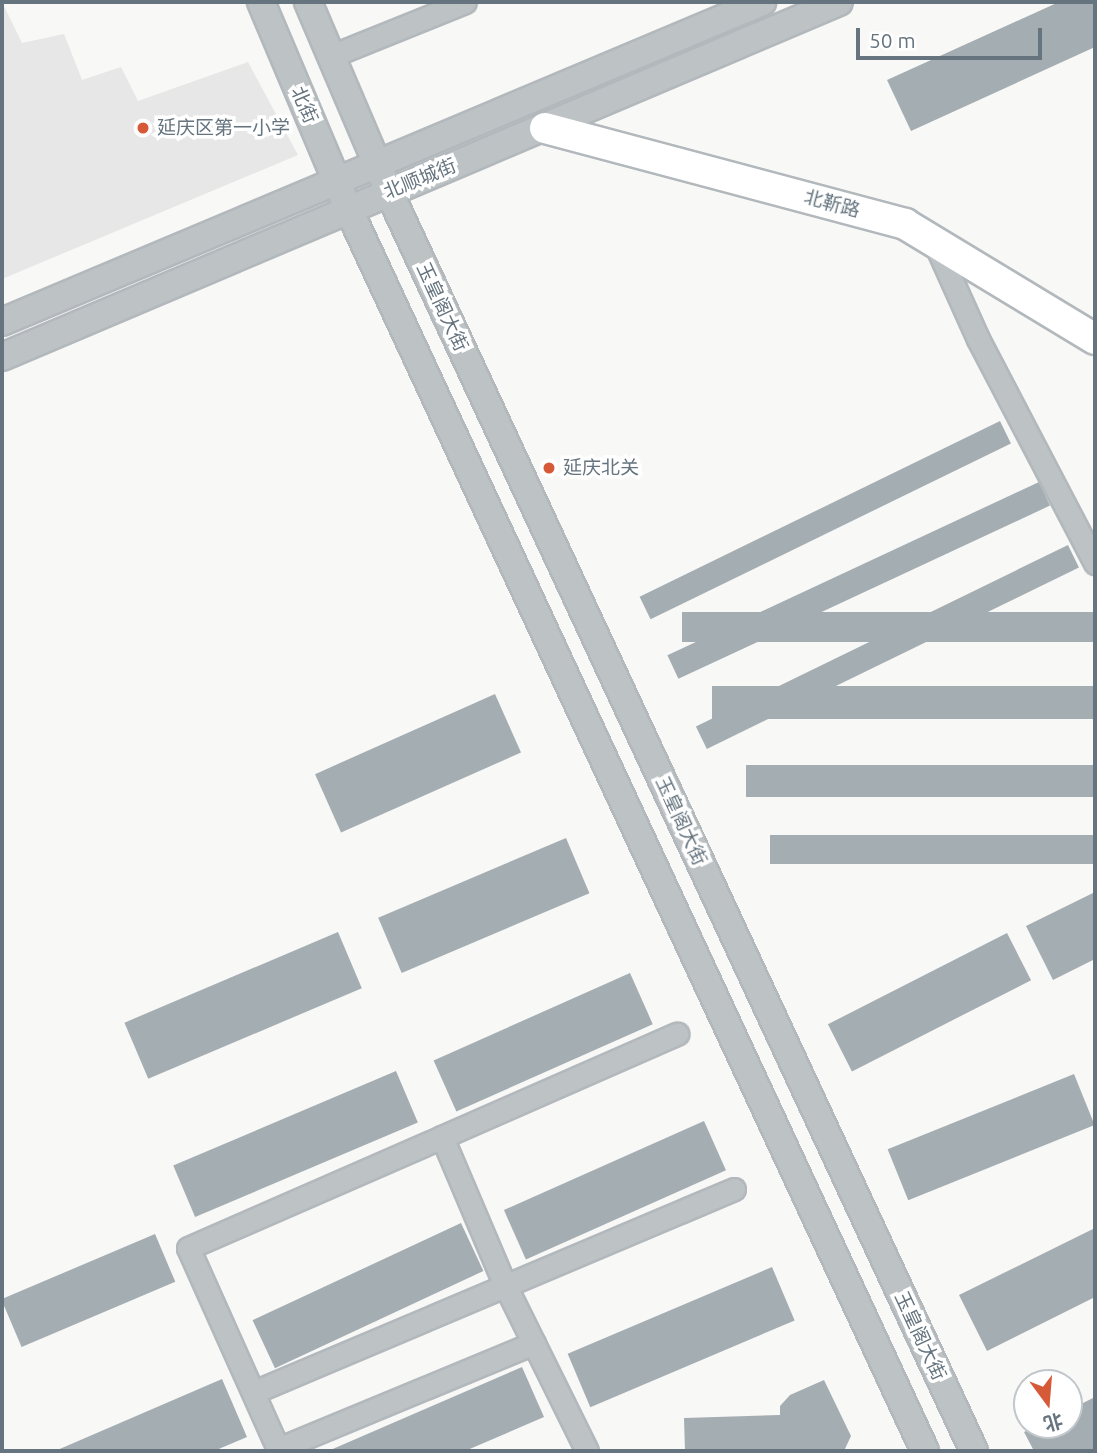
<!DOCTYPE html>
<meta charset="utf-8">
<style>
body{margin:0}
#map{position:relative;width:1097px;height:1453px;overflow:hidden;background:#f8f8f6;font-family:Ubuntu,"Noto Sans SC",sans-serif}
div>[style]{position:absolute}
.built>*{inset:0;background:#e6e7e6}
.building>*{inset:0;background:#a4adb2;transform-origin:0 0}
.roads{filter:drop-shadow(2px 0 #b2b8bc) drop-shadow(-2px 0 #b2b8bc) drop-shadow(0 2px #b2b8bc) drop-shadow(0 -2px #b2b8bc)}
.minor>*{height:21px;margin:-10.5px;padding:0 10.5px;transform-origin:10.5px;border-radius:10.5px;background:#bdc2c5}
.tertiary>*{height:26px;margin:-13px;padding:0 13px;transform-origin:13px;border-radius:13px;background:#bdc2c5}
.secondary>*{height:30px;margin:-15px;padding:0 15px;transform-origin:15px;border-radius:15px;background:#fff}
.dots>*{width:19px;height:19px;translate:-50% -50%;box-sizing:border-box;border:4px solid #fff;border-radius:50%}
span{translate:-50% -50%;white-space:nowrap;text-align:center;line-height:1.15;-webkit-text-stroke:7px #fff;paint-order:stroke}
.street-label{font-size:19px;color:#65747e}
.poi-label{font-size:19px;color:#65747e}
.left{translate:0 -50%;text-align:left}
.frame{position:absolute;inset:0;border:4px solid #65747e;pointer-events:none}
.north{position:absolute;left:1013px;top:1369px;width:70px;height:70px;box-sizing:border-box;background:#fff;border:2px solid #c1c7cb;border-radius:50%;rotate:164deg;font-size:19px;font-weight:700;line-height:28px;text-align:center;color:#65747e}
.north::after{content:'';display:block;margin:auto;width:24px;height:32px;background:#d65a37;clip-path:polygon(50% 0,100% 100%,50% 72%,0 100%)}
.scale{position:absolute;left:856px;top:28px;width:186px;height:32px;box-sizing:border-box;border:4px solid #65747e;border-top:0;padding-left:9px;font-size:21px;line-height:24px;white-space:nowrap;color:#65747e;-webkit-text-stroke:5px #fff;paint-order:stroke}
</style>
<div id="map">
<div class="built">
<i style="clip-path:polygon(2px 2px,22px 43px,64px 34px,82px 80px,121px 67px,138px 101px,248px 62px,298px 155px,2px 279px)"></i>
</div>
<div class="building">
<i style="clip-path:polygon(1059px 2px,1095px 2px,1095px 47px,911px 131px,887px 80px)"></i>
<i style="left:1000px;top:421px;width:25px;height:401px;rotate:64deg"></i>
<i style="left:1039px;top:482px;width:26px;height:410px;rotate:65deg"></i>
<i style="left:1068px;top:545px;width:25px;height:414px;rotate:64deg"></i>
<i style="left:1095px;top:612px;width:30px;height:413px;rotate:90deg"></i>
<i style="left:1095px;top:686px;width:33px;height:383px;rotate:90deg"></i>
<i style="left:495px;top:694px;width:64px;height:197px;rotate:66deg"></i>
<i style="left:1095px;top:765px;width:32px;height:349px;rotate:90deg"></i>
<i style="left:1095px;top:835px;width:29px;height:325px;rotate:90deg"></i>
<i style="left:566px;top:838px;width:60px;height:204px;rotate:67deg"></i>
<i style="clip-path:polygon(1095px 892px,1095px 959px,1053px 980px,1026px 926px)"></i>
<i style="left:338px;top:932px;width:61px;height:232px;rotate:67deg"></i>
<i style="left:1007px;top:933px;width:53px;height:201px;rotate:63deg"></i>
<i style="left:630px;top:973px;width:56px;height:215px;rotate:66deg"></i>
<i style="left:396px;top:1071px;width:56px;height:242px;rotate:67deg"></i>
<i style="left:1074px;top:1074px;width:55px;height:201px;rotate:68deg"></i>
<i style="left:704px;top:1121px;width:54px;height:219px;rotate:66deg"></i>
<i style="left:461px;top:1223px;width:53px;height:230px;rotate:65deg"></i>
<i style="clip-path:polygon(1095px 1228px,1095px 1297px,987px 1351px,959px 1295px)"></i>
<i style="left:155px;top:1234px;width:52px;height:167px;rotate:67deg"></i>
<i style="left:772px;top:1267px;width:58px;height:222px;rotate:67deg"></i>
<i style="clip-path:polygon(522px 1367px,544px 1417px,465px 1451px,328px 1451px)"></i>
<i style="clip-path:polygon(222px 1379px,247px 1437px,214px 1451px,55px 1451px)"></i>
<i style="clip-path:polygon(824px 1380px,851px 1436px,844px 1451px,685px 1451px,684px 1418px,780px 1415px,780px 1406px,790px 1395px)"></i>
<i style="clip-path:polygon(1095px 1397px,1095px 1451px,1034px 1451px,1024px 1432px,1038px 1425px,1069px 1425px,1069px 1410px)"></i>
</div>
<div class="roads">
<div class="minor">
<i style="left:331px;top:56px;width:144px;rotate:-21.9deg"></i>
<i style="left:934px;top:241px;width:107px;rotate:65.8deg"></i>
<i style="left:978px;top:339px;width:253px;rotate:62.4deg"></i>
<i style="left:442px;top:1137px;width:257px;rotate:-23.7deg"></i>
<i style="left:254px;top:1392px;width:521px;rotate:-22.92deg"></i>
<i style="left:278px;top:1449px;width:277px;rotate:-22.5deg"></i>
<i style="left:279px;top:1451px;width:222px;rotate:-114.1deg"></i>
<i style="left:188px;top:1248px;width:277px;rotate:-23.6deg"></i>
<i style="left:442px;top:1137px;width:159px;rotate:67deg"></i>
<i style="left:504px;top:1283px;width:187px;rotate:63.7deg"></i>
</div>
<div class="tertiary">
<i style="left:261px;top:2px;width:224px;rotate:67.1deg"></i>
<i style="left:348px;top:208px;width:1370px;rotate:65.1deg"></i>
<i style="left:308px;top:2px;width:207px;rotate:66.9deg"></i>
<i style="left:389px;top:192px;width:1388px;rotate:65.08deg"></i>
<i style="left:2px;top:322px;width:825px;rotate:-22.83deg"></i>
<i style="left:2px;top:357px;width:909px;rotate:-22.98deg"></i>
</div>
<div class="secondary">
<i style="left:545px;top:128px;width:373px;rotate:14.9deg"></i>
<i style="left:905px;top:224px;width:222px;rotate:31.2deg"></i>
</div>
</div>
<div class="dots">
<i style="left:143px;top:128px;background:#d65a37"></i>
<i style="left:549px;top:468px;background:#d65a37"></i>
</div>
<div class="street-label">
<span style="left:304px;top:105px;rotate:67deg">北街</span>
<span style="left:420px;top:179px;rotate:-22deg">北顺城街</span>
<span style="left:832px;top:204px;rotate:15deg">北靳路</span>
<span style="left:442px;top:307px;rotate:65deg">玉皇阁大街</span>
<span style="left:681px;top:821px;rotate:65deg">玉皇阁大街</span>
<span style="left:920px;top:1336px;rotate:65deg">玉皇阁大街</span>
</div>
<div class="poi-label">
<span class="left" style="left:157px;top:128px">延庆区第一小学</span>
<span class="left" style="left:563px;top:468px">延庆北关</span>
</div>
<div class="frame"></div>
<div class="north">北</div>
<div class="scale">50 m</div>
</div>
